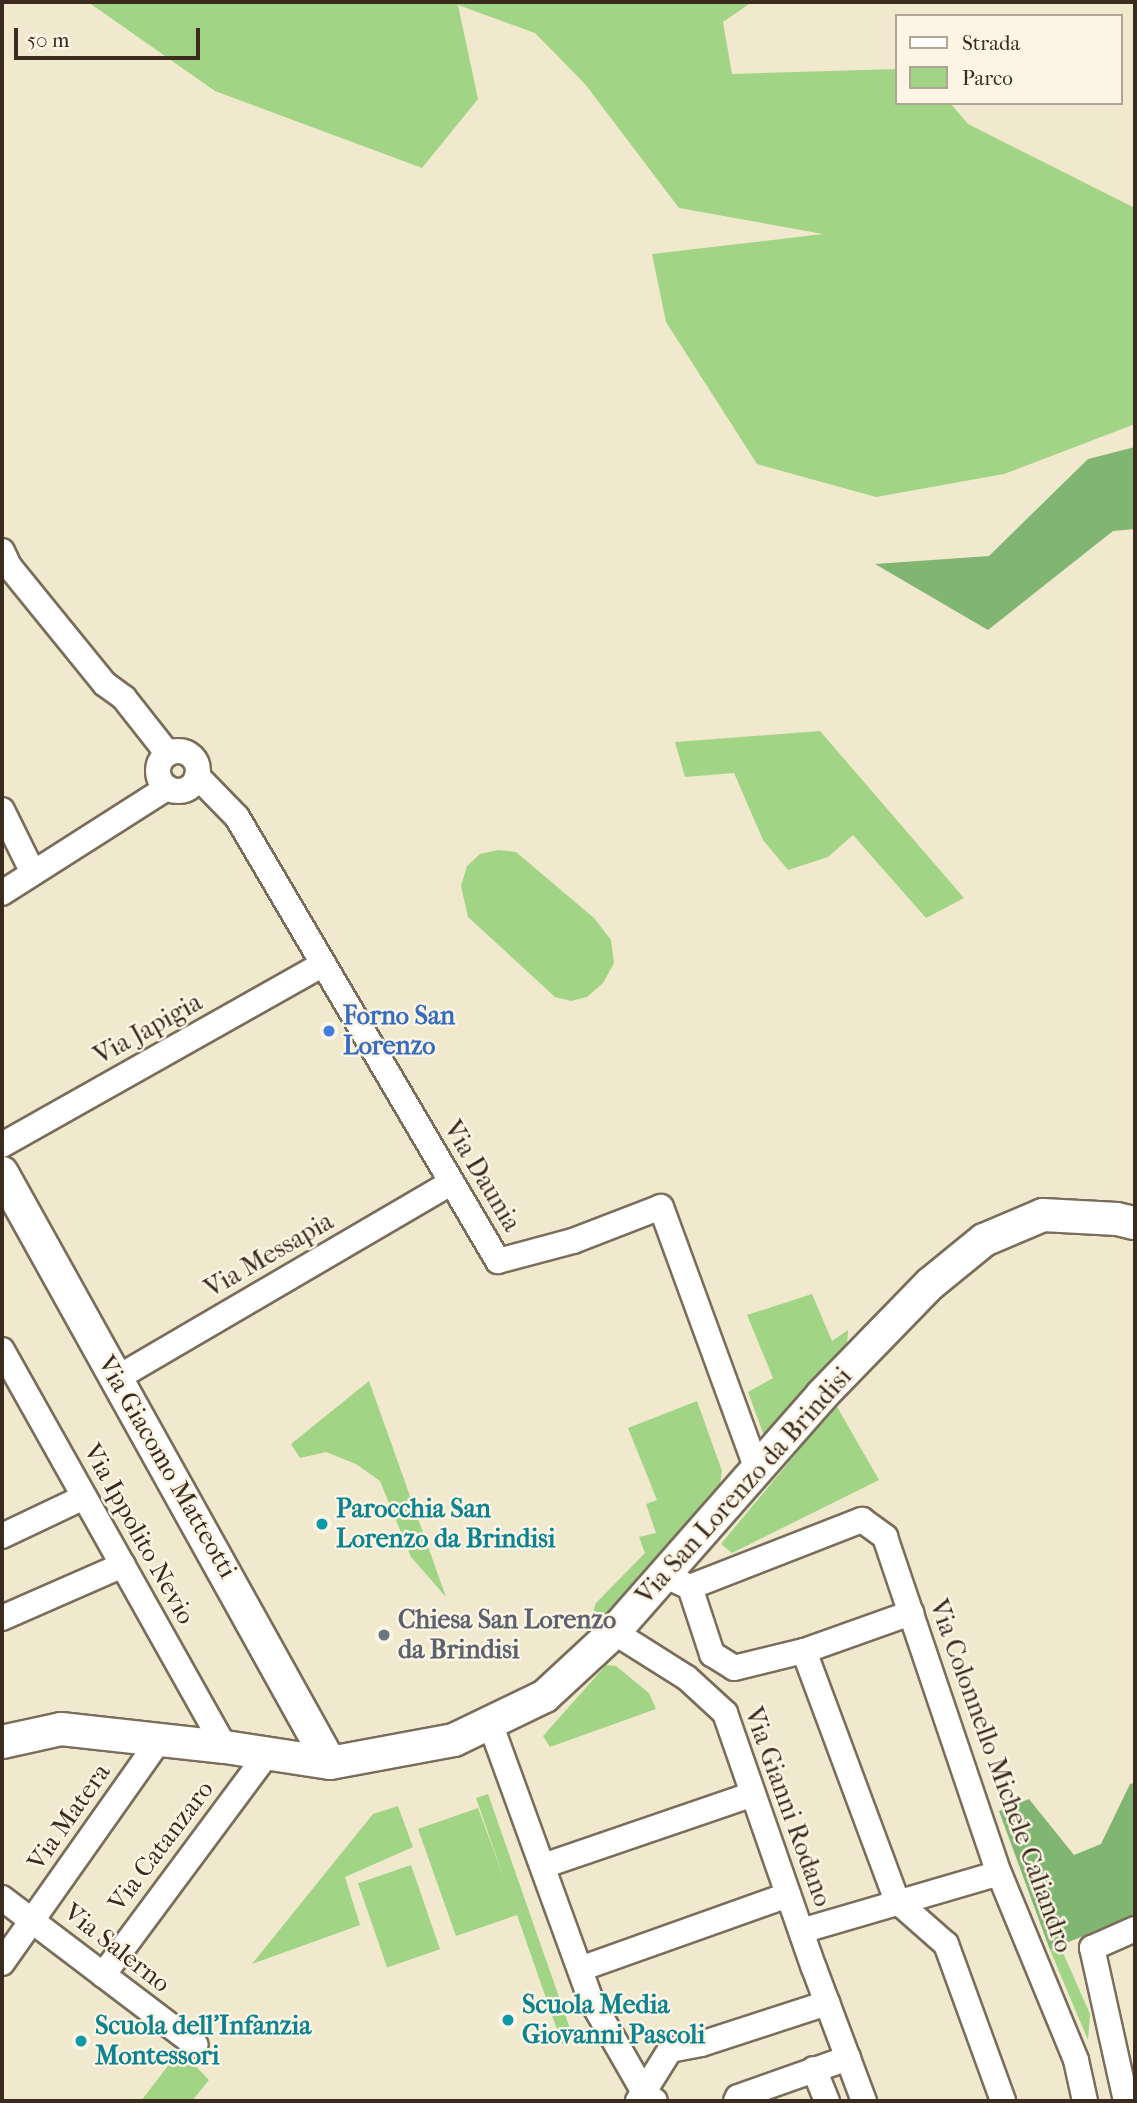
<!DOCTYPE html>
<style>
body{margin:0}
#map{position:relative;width:1137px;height:2103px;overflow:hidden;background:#f0e9cd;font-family:"IM FELL French Canon",serif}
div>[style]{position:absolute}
.green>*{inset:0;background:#a1d585;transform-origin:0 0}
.forest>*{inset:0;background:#80b672}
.roads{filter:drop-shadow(2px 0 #7a6d5b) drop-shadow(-2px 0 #7a6d5b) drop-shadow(0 2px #7a6d5b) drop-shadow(0 -2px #7a6d5b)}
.minor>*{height:24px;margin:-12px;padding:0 12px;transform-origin:12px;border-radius:12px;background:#fff}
.minor>.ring{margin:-12px;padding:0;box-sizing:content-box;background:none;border:24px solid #fff;border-radius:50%}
.tertiary>*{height:32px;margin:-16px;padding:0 16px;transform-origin:16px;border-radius:16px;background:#fff}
.dots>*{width:19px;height:19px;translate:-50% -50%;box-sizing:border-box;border:4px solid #fcf5e5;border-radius:50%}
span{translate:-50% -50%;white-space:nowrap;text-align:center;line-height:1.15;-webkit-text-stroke:5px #fcf5e5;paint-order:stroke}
.shop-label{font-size:26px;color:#366cbe;font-weight:700}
.left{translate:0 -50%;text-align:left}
.street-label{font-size:26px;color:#3b2a1e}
.culture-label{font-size:26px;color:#0d838f;font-weight:700}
.worship-label{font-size:26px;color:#5b616d;font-weight:700}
.frame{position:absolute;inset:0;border:4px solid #3b2a1e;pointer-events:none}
.legend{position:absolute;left:895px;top:14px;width:228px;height:91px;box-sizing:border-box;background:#fcf5e5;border:2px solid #afa495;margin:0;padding:9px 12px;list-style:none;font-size:21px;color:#3b2a1e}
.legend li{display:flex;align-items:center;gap:14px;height:35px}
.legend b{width:35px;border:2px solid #afa495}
.scale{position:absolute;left:14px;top:28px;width:186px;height:32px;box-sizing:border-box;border:4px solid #3b2a1e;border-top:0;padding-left:9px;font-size:21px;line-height:24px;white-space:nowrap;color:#3b2a1e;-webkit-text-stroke:5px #fcf5e5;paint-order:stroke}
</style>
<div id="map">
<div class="green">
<i style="clip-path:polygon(88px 2px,752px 2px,723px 22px,732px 74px,897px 69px,897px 103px,950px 103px,968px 124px,1135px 208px,1135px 424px,1004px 474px,876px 497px,757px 464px,666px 322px,652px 254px,823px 234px,679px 208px,585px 84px,535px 33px,458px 5px,478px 99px,422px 168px,215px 91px)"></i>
<i style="clip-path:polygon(820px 731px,964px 898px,926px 918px,853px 835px,828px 857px,788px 870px,763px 840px,734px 773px,685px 777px,675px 742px)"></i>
<i style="clip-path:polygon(498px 850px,516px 852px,594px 918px,611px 940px,614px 963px,603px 983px,587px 997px,571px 1001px,555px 997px,468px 917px,461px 886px,467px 866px,480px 854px)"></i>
<i style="clip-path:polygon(812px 1294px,832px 1341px,848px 1330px,847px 1346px,770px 1435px,763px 1433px,748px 1392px,773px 1378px,747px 1315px)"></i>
<i style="clip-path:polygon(369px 1381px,446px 1597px,411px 1557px,380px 1481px,356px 1464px,326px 1452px,300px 1458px,291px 1444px)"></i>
<i style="clip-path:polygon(697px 1401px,722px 1471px,720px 1485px,602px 1620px,592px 1614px,596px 1603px,645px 1553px,639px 1537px,656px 1533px,646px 1504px,657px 1500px,628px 1428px)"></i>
<i style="clip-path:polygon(836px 1405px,879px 1480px,732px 1553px,721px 1544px)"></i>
<i style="clip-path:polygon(606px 1665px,616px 1666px,649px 1693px,656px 1709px,550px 1747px,543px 1736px)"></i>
<i style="clip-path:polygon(488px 1794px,574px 2040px,562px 2044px,517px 1915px,456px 1936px,418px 1829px,478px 1808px,505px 1881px,476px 1798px)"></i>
<i style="clip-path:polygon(398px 1806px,413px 1847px,345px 1877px,360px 1925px,252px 1964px,373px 1814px)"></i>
<i style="left:411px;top:1865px;width:89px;height:56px;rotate:71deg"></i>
<i style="clip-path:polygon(1060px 1946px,1090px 2014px,1088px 2040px,1050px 1950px)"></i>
<i style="clip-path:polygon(180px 2050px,209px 2080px,192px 2101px,141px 2101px)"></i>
</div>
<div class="forest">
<i style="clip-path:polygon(1135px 447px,1135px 529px,1113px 531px,988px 630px,875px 564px,989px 556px,1088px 459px)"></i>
<i style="clip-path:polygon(1135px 1783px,1135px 1914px,1050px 1950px,999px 1811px,1029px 1799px,1074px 1855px,1101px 1844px,1130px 1784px)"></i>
</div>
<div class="roads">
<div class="minor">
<i style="left:2px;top:551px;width:17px;rotate:65deg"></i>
<i style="left:9px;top:566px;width:152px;rotate:50.9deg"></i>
<i style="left:105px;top:684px;width:24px;rotate:36deg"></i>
<i style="left:124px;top:698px;width:71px;rotate:51.8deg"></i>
<i class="ring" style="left:158px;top:751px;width:16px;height:16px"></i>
<i style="left:197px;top:776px;width:57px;rotate:45.7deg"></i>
<i style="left:237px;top:817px;width:515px;rotate:59.55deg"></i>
<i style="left:498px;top:1261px;width:78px;rotate:-14.9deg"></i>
<i style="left:573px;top:1241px;width:94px;rotate:-21.1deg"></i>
<i style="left:661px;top:1207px;width:279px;rotate:69.9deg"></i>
<i style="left:2px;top:810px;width:70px;rotate:63.8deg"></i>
<i style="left:2px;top:893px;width:196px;rotate:-32.5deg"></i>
<i style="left:2px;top:1145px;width:367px;rotate:-29.4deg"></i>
<i style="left:2px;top:1350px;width:455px;rotate:60.7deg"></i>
<i style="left:117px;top:1378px;width:387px;rotate:-30.3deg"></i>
<i style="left:2px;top:1536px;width:91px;rotate:-25.4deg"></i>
<i style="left:664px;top:1575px;width:29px;rotate:25deg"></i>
<i style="left:690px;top:1587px;width:185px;rotate:-21.3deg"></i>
<i style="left:862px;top:1520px;width:29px;rotate:36deg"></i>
<i style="left:885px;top:1537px;width:355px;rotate:71.3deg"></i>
<i style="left:999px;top:1873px;width:202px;rotate:67.6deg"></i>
<i style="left:1076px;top:2060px;width:42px;rotate:77.6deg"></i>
<i style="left:690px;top:1587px;width:71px;rotate:71.8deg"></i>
<i style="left:712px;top:1654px;width:26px;rotate:32deg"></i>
<i style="left:734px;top:1668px;width:72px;rotate:-13.7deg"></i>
<i style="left:804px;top:1651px;width:114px;rotate:-19.6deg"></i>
<i style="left:2px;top:1618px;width:132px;rotate:-23.7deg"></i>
<i style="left:614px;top:1632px;width:86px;rotate:32.2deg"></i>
<i style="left:687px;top:1678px;width:52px;rotate:42.6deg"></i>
<i style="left:725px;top:1713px;width:270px;rotate:70.8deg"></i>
<i style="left:814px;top:1968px;width:142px;rotate:69.4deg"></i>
<i style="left:804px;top:1651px;width:267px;rotate:69.6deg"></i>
<i style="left:897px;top:1901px;width:65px;rotate:41.3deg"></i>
<i style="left:946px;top:1944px;width:167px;rotate:70deg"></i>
<i style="left:490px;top:1723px;width:293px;rotate:70deg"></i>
<i style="left:590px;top:1998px;width:111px;rotate:60.2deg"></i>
<i style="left:645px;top:2094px;width:12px;rotate:35deg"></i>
<i style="left:543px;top:1866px;width:222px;rotate:-18.9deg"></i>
<i style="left:2px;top:1898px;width:243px;rotate:37.2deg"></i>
<i style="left:801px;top:1931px;width:206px;rotate:-16.3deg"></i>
<i style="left:2px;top:1963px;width:274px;rotate:-54.8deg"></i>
<i style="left:580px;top:1969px;width:221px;rotate:-19.6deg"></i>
<i style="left:103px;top:1975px;width:277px;rotate:-53.4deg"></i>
<i style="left:814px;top:2069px;width:35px;rotate:68deg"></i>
<i style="left:638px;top:2101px;width:60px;rotate:-57.9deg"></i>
<i style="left:670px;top:2050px;width:32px;rotate:-11deg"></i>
<i style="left:701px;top:2044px;width:133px;rotate:-18deg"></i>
<i style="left:736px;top:2101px;width:4px;rotate:-63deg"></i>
<i style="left:738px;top:2097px;width:117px;rotate:-19.5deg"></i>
<i style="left:1126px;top:2101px;width:157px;rotate:-102.5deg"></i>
<i style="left:1092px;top:1948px;width:47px;rotate:-23.8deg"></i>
</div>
<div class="tertiary">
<i style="left:2px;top:1173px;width:675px;rotate:60.93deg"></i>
<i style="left:2px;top:1742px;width:60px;rotate:-12.4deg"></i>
<i style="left:61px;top:1729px;width:165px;rotate:6.3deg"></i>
<i style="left:225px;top:1747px;width:106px;rotate:8.7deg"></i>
<i style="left:330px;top:1763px;width:126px;rotate:-10.5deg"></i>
<i style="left:454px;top:1740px;width:101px;rotate:-25.8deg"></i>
<i style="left:545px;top:1696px;width:94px;rotate:-42.8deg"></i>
<i style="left:614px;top:1632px;width:315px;rotate:-48.7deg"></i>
<i style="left:822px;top:1395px;width:155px;rotate:-45.8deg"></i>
<i style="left:930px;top:1284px;width:70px;rotate:-39.2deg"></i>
<i style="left:984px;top:1240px;width:64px;rotate:-23deg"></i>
<i style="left:1043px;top:1215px;width:74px;rotate:3.1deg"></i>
<i style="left:1117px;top:1219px;width:18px;rotate:13deg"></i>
</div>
</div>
<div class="dots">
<i style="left:329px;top:1031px;background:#3f7fe0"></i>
<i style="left:322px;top:1524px;background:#0f9aa8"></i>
<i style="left:384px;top:1635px;background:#6b7280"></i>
<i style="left:508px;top:2020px;background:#0f9aa8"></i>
<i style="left:81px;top:2041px;background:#0f9aa8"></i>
</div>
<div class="shop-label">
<span class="left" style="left:343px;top:1031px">Forno San<br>Lorenzo</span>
</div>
<div class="street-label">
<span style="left:148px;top:1029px;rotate:-29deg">Via Japigia</span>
<span style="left:482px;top:1176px;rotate:59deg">Via Daunia</span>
<span style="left:269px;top:1255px;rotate:-30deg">Via Messapia</span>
<span style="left:167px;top:1467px;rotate:60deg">Via Giacomo Matteotti</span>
<span style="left:744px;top:1486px;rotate:-48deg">Via San Lorenzo da Brindisi</span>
<span style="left:139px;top:1534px;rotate:61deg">Via Ippolito Nevio</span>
<span style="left:1001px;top:1776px;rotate:70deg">Via Colonnello Michele Caliandro</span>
<span style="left:788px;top:1807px;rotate:70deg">Via Gianni Rodano</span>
<span style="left:69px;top:1817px;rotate:-55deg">Via Matera</span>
<span style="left:161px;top:1846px;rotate:-53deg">Via Catanzaro</span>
<span style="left:117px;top:1948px;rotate:38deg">Via Salerno</span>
</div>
<div class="culture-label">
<span class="left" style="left:336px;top:1524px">Parocchia San<br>Lorenzo da Brindisi</span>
<span class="left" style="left:522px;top:2020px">Scuola Media<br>Giovanni Pascoli</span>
<span class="left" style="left:95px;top:2041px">Scuola dell'Infanzia<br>Montessori</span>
</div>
<div class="worship-label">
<span class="left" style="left:398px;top:1635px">Chiesa San Lorenzo<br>da Brindisi</span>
</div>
<div class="frame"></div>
<ul class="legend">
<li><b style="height:9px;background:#fff"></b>Strada</li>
<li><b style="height:19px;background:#a1d585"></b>Parco</li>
</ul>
<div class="scale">50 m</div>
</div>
